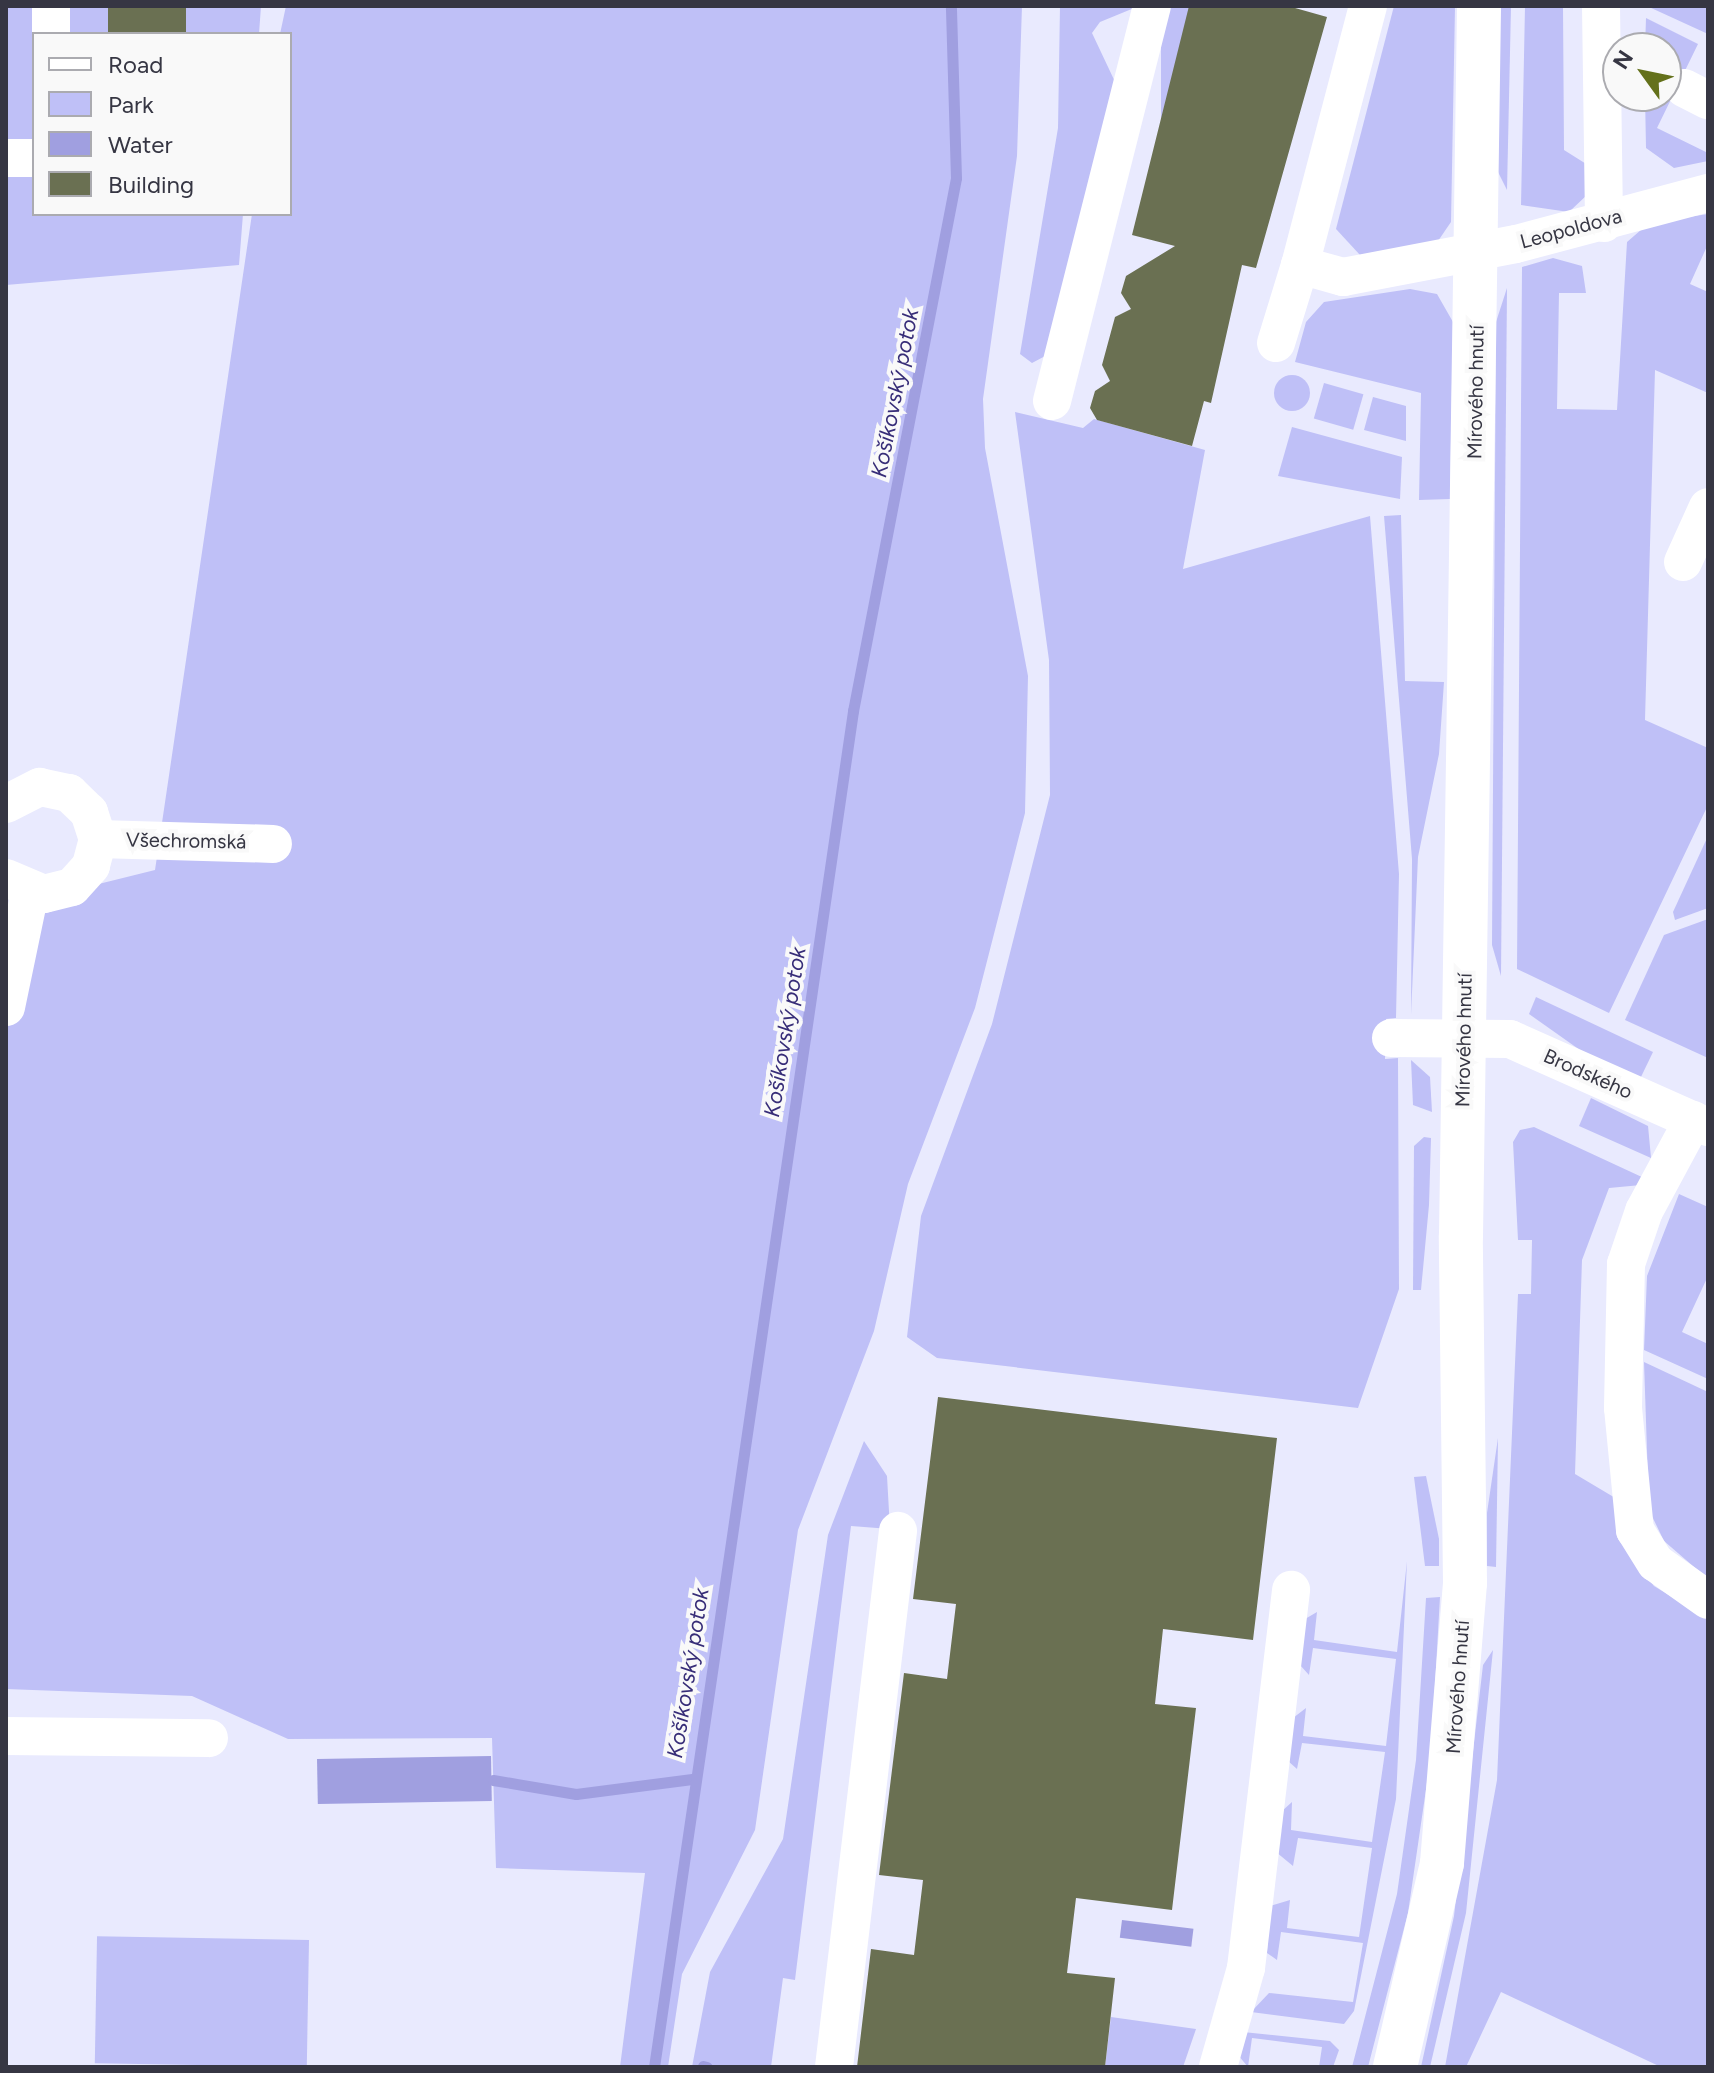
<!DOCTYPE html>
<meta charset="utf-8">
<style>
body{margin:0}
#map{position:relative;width:1714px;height:2073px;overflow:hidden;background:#e9eafe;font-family:Figtree,sans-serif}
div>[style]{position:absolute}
.green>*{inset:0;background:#bfc0f7;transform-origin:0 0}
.round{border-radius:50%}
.water>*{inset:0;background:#a09fe0;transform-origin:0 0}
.stream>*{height:11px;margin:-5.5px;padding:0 5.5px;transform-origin:5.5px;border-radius:5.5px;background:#a09fe0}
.building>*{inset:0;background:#6a7052;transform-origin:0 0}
.minor>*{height:38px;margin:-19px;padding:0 19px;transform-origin:19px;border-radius:19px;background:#fff}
.major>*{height:44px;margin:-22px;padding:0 22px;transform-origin:22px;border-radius:22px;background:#fff}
span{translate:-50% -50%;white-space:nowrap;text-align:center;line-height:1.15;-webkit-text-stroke:8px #f9f9f9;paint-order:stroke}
.street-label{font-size:20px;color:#363643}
.water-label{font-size:22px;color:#372d78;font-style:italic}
.frame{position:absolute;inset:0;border:8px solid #363643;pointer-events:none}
.legend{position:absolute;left:32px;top:32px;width:260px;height:184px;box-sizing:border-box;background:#f9f9f9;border:2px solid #ababb0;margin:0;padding:10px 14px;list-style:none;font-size:24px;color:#363643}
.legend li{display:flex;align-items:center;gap:16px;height:40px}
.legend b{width:40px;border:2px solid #ababb0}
.north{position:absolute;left:1602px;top:32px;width:80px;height:80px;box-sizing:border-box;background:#f9f9f9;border:2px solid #ababb0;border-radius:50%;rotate:303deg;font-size:22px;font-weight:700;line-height:32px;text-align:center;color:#363643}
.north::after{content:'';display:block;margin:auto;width:28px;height:36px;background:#64711b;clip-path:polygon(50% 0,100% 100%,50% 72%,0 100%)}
</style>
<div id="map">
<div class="green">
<i style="clip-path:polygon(6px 6px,261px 6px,259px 34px,34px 34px,34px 214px,243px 214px,239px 265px,6px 285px)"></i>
<i style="clip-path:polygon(286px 6px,1022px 6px,1017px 156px,983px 399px,985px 448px,1028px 676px,1025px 813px,975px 1008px,908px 1184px,874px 1331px,798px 1530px,755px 1830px,682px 1974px,668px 2067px,620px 2067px,645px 1873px,496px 1868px,492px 1738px,288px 1739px,192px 1696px,6px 1689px,6px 907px,155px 870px,252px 214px,290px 214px,290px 34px,280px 34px)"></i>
<i style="clip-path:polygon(1060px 6px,1139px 6px,1100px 22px,1092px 33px,1117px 86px,1049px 354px,1032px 363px,1020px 354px,1058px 128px)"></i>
<i style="left:1161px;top:6px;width:28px;height:228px"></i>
<i style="clip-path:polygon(1394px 6px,1455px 6px,1451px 222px,1438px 241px,1360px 255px,1336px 229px)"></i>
<i style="clip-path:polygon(1500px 6px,1511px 6px,1507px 190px,1498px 172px)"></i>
<i style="clip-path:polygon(1525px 6px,1563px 6px,1564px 150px,1591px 167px,1588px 194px,1569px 212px,1521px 205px)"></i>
<i style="clip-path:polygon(1649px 6px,1708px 6px,1708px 34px,1649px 7px)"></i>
<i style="clip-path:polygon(1646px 18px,1698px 44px,1657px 128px,1708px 153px,1708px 161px,1674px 168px,1646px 148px,1645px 96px,1666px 96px,1666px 48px,1645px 48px)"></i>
<i style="clip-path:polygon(1708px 214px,1708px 244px,1690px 284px,1708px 292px,1708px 393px,1655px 370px,1645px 720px,1708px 748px,1708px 805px,1609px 1013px,1517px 969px,1522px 267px,1553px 258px,1582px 266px,1586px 293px,1559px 293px,1557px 409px,1617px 410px,1627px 242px,1649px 223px)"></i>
<i style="clip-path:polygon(1507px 288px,1501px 976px,1492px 945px,1496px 322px)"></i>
<i style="clip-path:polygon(1410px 289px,1437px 294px,1453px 322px,1450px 499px,1419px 500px,1421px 393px,1295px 362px,1306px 322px,1324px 302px)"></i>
<i class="round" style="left:1274px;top:375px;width:36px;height:36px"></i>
<i style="left:1324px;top:383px;width:41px;height:37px;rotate:16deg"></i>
<i style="clip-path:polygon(1373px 397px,1406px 406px,1406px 441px,1364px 430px)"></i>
<i style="clip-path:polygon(1015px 412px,1083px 428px,1094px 419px,1205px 450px,1183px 569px,1370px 516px,1399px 874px,1396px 1018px,1386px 1019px,1385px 1059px,1398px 1058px,1399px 1289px,1358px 1408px,937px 1358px,907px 1337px,921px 1216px,992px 1024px,1050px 795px,1049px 660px)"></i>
<i style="clip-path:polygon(1292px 427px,1402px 457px,1400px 499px,1278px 476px)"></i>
<i style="clip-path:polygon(1401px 515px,1405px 681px,1444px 682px,1439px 754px,1418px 857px,1411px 1015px,1412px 859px,1384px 516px)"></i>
<i style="clip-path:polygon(1708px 836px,1708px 908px,1675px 920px,1673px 912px)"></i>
<i style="clip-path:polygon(1708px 919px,1708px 1058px,1625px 1020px,1664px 935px)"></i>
<i style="clip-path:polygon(1536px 997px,1653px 1052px,1640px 1079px,1587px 1055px,1529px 1014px)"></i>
<i style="clip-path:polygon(1411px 1060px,1430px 1077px,1432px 1112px,1413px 1105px)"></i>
<i style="clip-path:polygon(1591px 1098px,1648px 1126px,1651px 1158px,1579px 1126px)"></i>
<i style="clip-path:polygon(1534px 1127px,1644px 1178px,1641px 1185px,1609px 1188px,1582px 1260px,1575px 1474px,1617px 1499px,1640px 1569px,1654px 1586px,1708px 1619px,1708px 2067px,1661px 2067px,1501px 1992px,1466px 2067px,1445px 2067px,1497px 1780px,1518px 1294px,1531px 1294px,1532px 1240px,1518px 1240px,1513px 1142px,1520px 1130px)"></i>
<i style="clip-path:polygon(1424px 1137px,1431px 1138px,1429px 1205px,1421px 1290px,1413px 1290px,1414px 1146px)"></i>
<i style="clip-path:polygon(1679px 1194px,1708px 1207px,1708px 1276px,1682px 1332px,1708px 1344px,1708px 1379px,1644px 1350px,1647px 1276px)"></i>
<i style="clip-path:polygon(1644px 1362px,1708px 1392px,1708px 1579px,1664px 1541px,1649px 1510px)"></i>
<i style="clip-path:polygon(1498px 1438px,1496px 1567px,1487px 1566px,1487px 1513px)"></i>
<i style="clip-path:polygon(864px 1441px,887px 1476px,890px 1529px,851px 1526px,795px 1980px,783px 1978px,771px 2067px,692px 2067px,710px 1972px,783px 1839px,828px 1535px)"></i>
<i style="clip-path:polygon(1426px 1476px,1439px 1539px,1439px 1566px,1425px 1566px,1414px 1477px)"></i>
<i style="clip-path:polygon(1407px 1561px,1396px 1799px,1354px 2011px,1344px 2024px,1251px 2012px,1269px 1993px,1353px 2002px,1363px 1943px,1281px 1932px,1277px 1960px,1267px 1953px,1270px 1906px,1290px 1900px,1287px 1928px,1359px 1937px,1372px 1848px,1298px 1838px,1293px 1866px,1276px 1852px,1282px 1811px,1292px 1802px,1291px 1830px,1372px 1842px,1385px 1752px,1302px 1743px,1297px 1769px,1288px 1761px,1293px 1718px,1306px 1708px,1303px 1736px,1386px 1746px,1396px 1659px,1313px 1648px,1309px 1675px,1300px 1665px,1305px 1619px,1317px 1612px,1314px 1640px,1397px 1652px)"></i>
<i style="clip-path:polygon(1440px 1597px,1431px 1755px,1408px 1913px,1368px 2067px,1352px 2067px,1397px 1894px,1416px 1760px,1426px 1598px)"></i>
<i style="clip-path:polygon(1493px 1650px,1466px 1913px,1430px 2067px,1421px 2067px,1454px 1916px,1483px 1665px)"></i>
<i style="left:309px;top:1940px;width:127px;height:212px;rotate:91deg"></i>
<i style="clip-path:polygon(1111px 2017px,1196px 2029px,1183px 2067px,1105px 2067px)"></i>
<i style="clip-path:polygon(1243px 2032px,1330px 2041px,1339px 2050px,1333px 2067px,1319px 2067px,1322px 2047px,1252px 2038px,1248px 2067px,1238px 2055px)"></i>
</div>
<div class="water">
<i style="left:491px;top:1756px;width:45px;height:174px;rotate:89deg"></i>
<i style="left:1122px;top:1920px;width:72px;height:18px;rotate:7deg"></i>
</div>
<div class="stream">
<i style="left:493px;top:1780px;width:84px;rotate:9.6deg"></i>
<i style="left:576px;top:1794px;width:117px;rotate:-7.4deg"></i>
<i style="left:703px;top:2066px;width:4px;rotate:14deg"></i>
<i style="left:654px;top:2067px;width:1371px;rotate:-81.65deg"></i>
<i style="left:853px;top:711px;width:543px;rotate:-79.06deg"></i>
<i style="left:956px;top:178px;width:172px;rotate:-91.7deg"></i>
</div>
<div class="building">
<i style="left:108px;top:6px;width:78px;height:28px"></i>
<i style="clip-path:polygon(1189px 6px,1288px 6px,1327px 17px,1256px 268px,1242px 265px,1211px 403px,1204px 401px,1192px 446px,1097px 420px,1090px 408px,1095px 391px,1110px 381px,1102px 365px,1115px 317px,1131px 309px,1121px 293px,1126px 276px,1175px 246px,1132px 235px)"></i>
<i style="clip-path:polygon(938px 1397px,1277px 1438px,1253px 1640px,1163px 1629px,1155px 1704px,1196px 1708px,1172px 1910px,1076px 1898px,1067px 1973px,1115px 1978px,1105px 2067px,857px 2067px,871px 1949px,914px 1955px,923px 1880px,879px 1875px,904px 1673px,947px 1679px,956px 1604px,913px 1599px)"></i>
</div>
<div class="minor">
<i style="left:1368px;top:6px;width:268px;rotate:104.7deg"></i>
<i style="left:1300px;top:265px;width:45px;rotate:15.6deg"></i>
<i style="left:1343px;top:277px;width:176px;rotate:-10.8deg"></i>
<i style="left:1516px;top:244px;width:199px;rotate:-14.9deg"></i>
<i style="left:1601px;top:6px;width:217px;rotate:89.2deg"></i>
<i style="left:51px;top:34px;width:28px;rotate:-90deg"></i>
<i style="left:1684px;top:88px;width:27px;rotate:27deg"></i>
<i style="left:6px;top:158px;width:28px"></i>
<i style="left:1276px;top:343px;width:82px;rotate:-72.9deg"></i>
<i style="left:1052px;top:401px;width:407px;rotate:-75.8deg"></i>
<i style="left:1683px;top:562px;width:60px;rotate:-65.6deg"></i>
<i style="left:6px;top:804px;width:38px;rotate:-27deg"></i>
<i style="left:40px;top:787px;width:30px;rotate:12deg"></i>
<i style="left:69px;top:793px;width:28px;rotate:44deg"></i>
<i style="left:89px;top:812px;width:28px;rotate:72deg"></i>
<i style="left:98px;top:839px;width:28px;rotate:105deg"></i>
<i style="left:91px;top:866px;width:28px;rotate:132deg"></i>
<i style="left:72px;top:887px;width:29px;rotate:166deg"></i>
<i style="left:44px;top:894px;width:41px;rotate:-157.2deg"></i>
<i style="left:98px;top:839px;width:175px;rotate:1.6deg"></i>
<i style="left:6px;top:1007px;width:117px;rotate:-78.2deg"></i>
<i style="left:1391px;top:1038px;width:119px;rotate:0.5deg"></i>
<i style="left:1510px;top:1039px;width:217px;rotate:24deg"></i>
<i style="left:1693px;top:1120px;width:103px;rotate:118.3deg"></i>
<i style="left:1644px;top:1211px;width:56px;rotate:108.8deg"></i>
<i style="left:1626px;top:1264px;width:144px;rotate:91.2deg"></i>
<i style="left:1623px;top:1408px;width:123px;rotate:84.4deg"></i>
<i style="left:1635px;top:1530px;width:39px;rotate:58deg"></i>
<i style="left:1656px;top:1563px;width:64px;rotate:35.4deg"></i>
<i style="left:6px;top:1736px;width:203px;rotate:0.6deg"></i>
<i style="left:834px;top:2067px;width:540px;rotate:-83.19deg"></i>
<i style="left:1218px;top:2067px;width:103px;rotate:-74.2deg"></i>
<i style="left:1246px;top:1968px;width:381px;rotate:-83.2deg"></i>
</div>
<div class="major">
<i style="left:1395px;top:2067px;width:209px;rotate:-77deg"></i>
<i style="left:1442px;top:1863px;width:281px;rotate:-85.3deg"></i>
<i style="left:1465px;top:1583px;width:347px;rotate:-90.7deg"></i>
<i style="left:1461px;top:1236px;width:1230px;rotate:-89.16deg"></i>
</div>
<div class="street-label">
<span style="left:1571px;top:229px;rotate:-15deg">Leopoldova</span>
<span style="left:1476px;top:392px;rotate:-89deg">Mírového hnutí</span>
<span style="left:186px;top:841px;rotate:1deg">Všechromská</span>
<span style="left:1464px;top:1040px;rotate:-89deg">Mírového hnutí</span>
<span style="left:1588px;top:1074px;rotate:24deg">Brodského</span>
<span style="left:1458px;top:1687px;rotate:-86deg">Mírového hnutí</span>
</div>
<div class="water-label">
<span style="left:895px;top:393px;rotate:-79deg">Košíkovský potok</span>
<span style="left:785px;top:1032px;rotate:-81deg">Košíkovský potok</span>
<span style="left:688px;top:1673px;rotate:-81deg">Košíkovský potok</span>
</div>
<div class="frame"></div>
<ul class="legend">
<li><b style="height:10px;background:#fff"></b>Road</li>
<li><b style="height:22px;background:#bfc0f7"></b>Park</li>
<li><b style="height:22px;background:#a09fe0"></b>Water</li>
<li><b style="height:22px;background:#6a7052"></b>Building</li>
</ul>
<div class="north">N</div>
</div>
